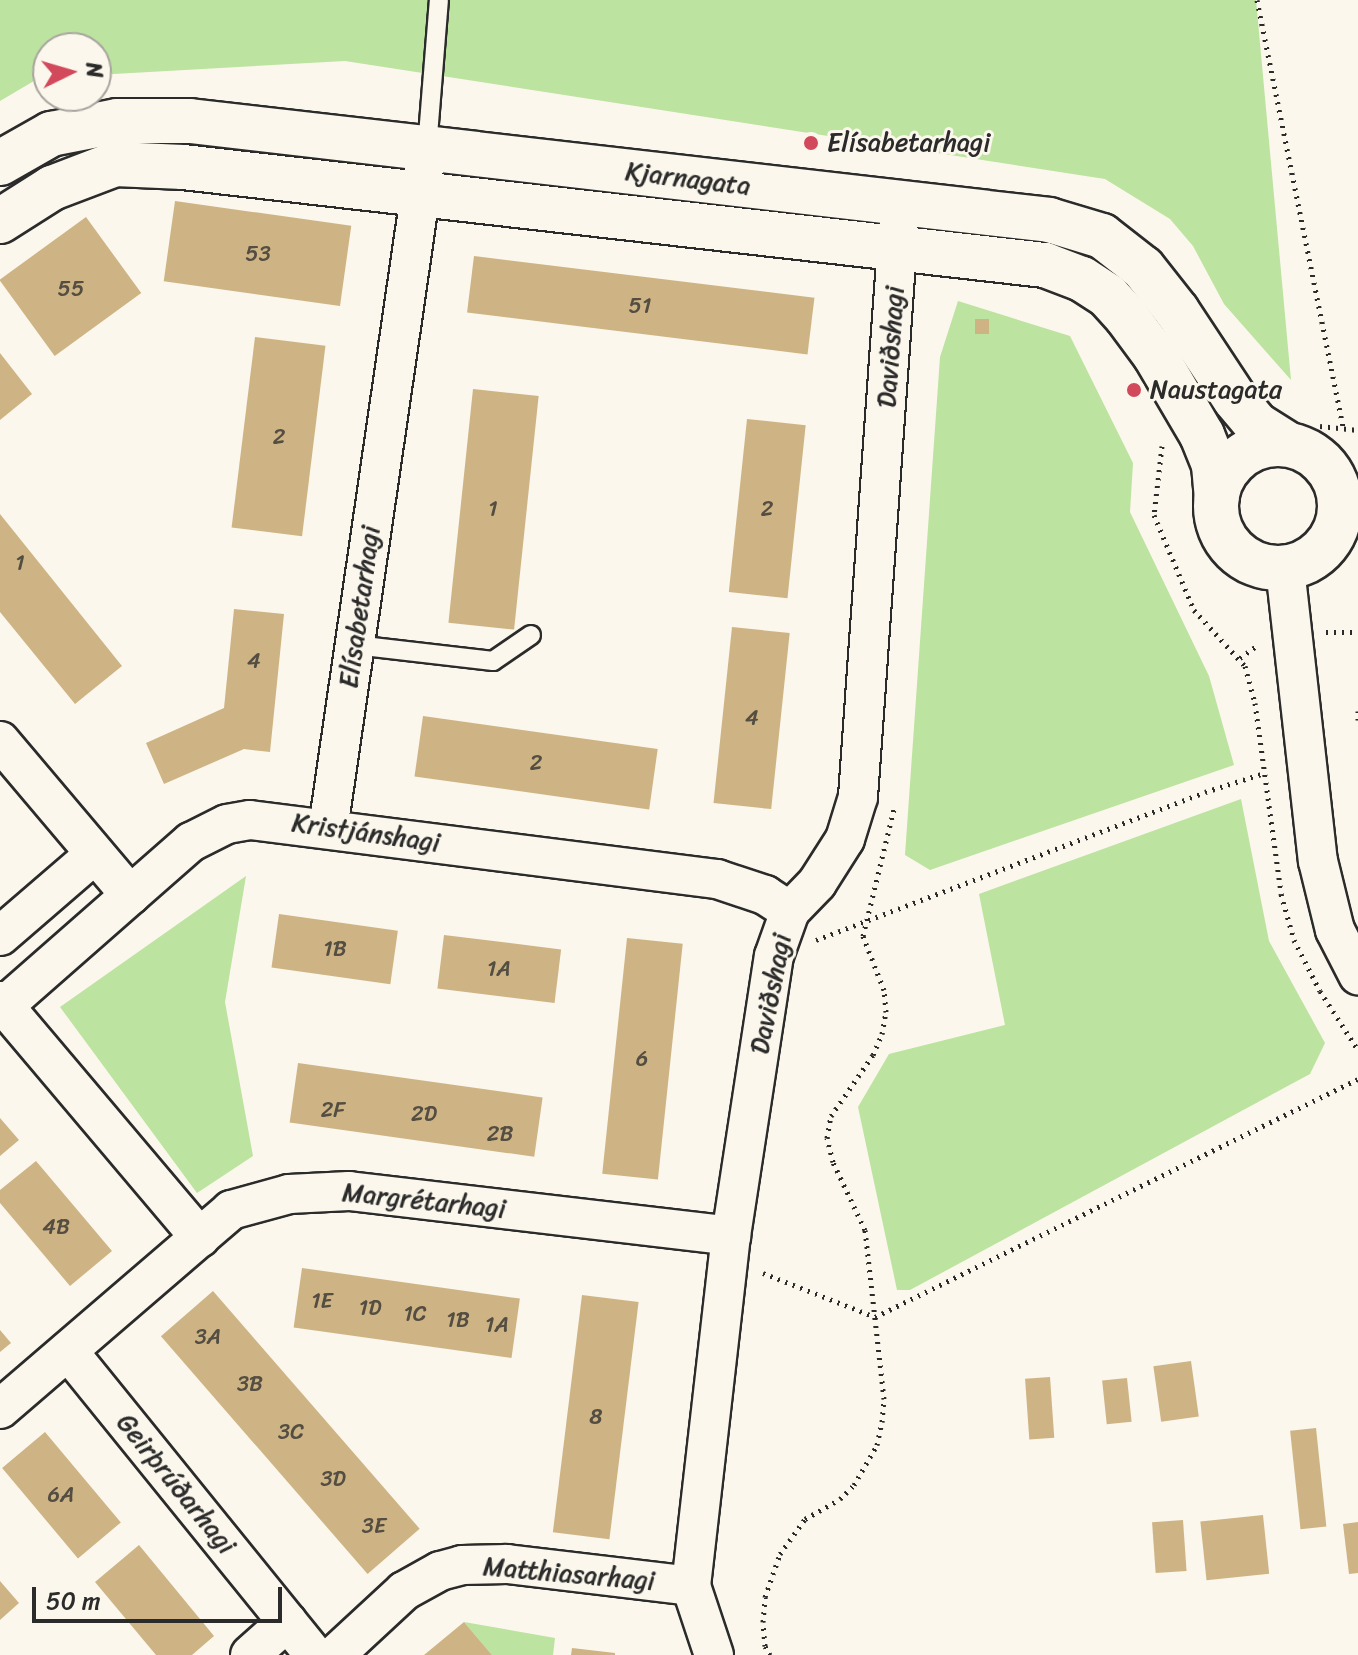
<!DOCTYPE html>
<meta charset="utf-8">
<style>
body{margin:0}
#map{position:relative;width:1358px;height:1655px;overflow:hidden;background:#fbf7ec;font-family:Sriracha,sans-serif}
div>[style]{position:absolute}
.green>*{inset:0;background:#bce39f}
.building>*{inset:0;background:#ceb484;transform-origin:0 0}
.path>*{height:5px;margin-top:-2.5px;transform-origin:0;background:repeating-linear-gradient(90deg,#2b2b2b 0 2px,transparent 0 8px)}
.roads{filter:drop-shadow(2px 0 #2b2b2b) drop-shadow(-2px 0 #2b2b2b) drop-shadow(0 2px #2b2b2b) drop-shadow(0 -2px #2b2b2b)}
.service>*{height:18px;margin:-9px;padding:0 9px;transform-origin:9px;border-radius:9px;background:#fbf7ec}
.minor>*{height:38px;margin:-19px;padding:0 19px;transform-origin:19px;border-radius:19px;background:#fbf7ec}
.tertiary>*{height:44px;margin:-22px;padding:0 22px;transform-origin:22px;border-radius:22px;background:#fbf7ec}
.tertiary>.ring{margin:-22px;padding:0;box-sizing:content-box;background:none;border:44px solid #fbf7ec;border-radius:50%}
.dots>*{width:22px;height:22px;translate:-50% -50%;box-sizing:border-box;border:4px solid #fbf7ec;border-radius:50%}
span{translate:-50% -50%;white-space:nowrap;text-align:center;line-height:1.15;-webkit-text-stroke:6px #fbf7ec;paint-order:stroke}
.number-label{font-size:22px;color:#544d41}
.number-label span{-webkit-text-stroke-width:0}
.poi-label{font-size:26px;color:#2b2b2b}
.left{translate:0 -50%;text-align:left}
.street-label{font-size:26px;color:#2b2b2b}
.north{position:absolute;left:32px;top:32px;width:80px;height:80px;box-sizing:border-box;background:#fbf7ec;border:2px solid #a8a59f;border-radius:50%;rotate:85deg;font-size:22px;font-weight:700;line-height:32px;text-align:center;color:#2b2b2b}
.north::after{content:'';display:block;margin:auto;width:28px;height:36px;background:#d1495b;clip-path:polygon(50% 0,100% 100%,50% 72%,0 100%)}
.scale{position:absolute;left:32px;top:1587px;width:250px;height:36px;box-sizing:border-box;border:4px solid #2b2b2b;border-top:0;padding-left:10px;font-size:24px;line-height:28px;white-space:nowrap;color:#2b2b2b;-webkit-text-stroke:6px #fbf7ec;paint-order:stroke}
</style>
<div id="map">
<div class="green">
<i style="clip-path:polygon(0 0,1256px 0,1291px 380px,1224px 304px,1193px 246px,1170px 219px,1105px 179px,345px 61px,96px 75px,96px 48px,48px 48px,48px 77px,39px 78px,0 101px)"></i>
<i style="clip-path:polygon(958px 301px,1070px 336px,1133px 463px,1130px 512px,1209px 676px,1234px 765px,930px 870px,905px 855px,940px 357px)"></i>
<i style="clip-path:polygon(1241px 799px,1269px 941px,1325px 1043px,1310px 1074px,910px 1290px,897px 1290px,858px 1107px,889px 1054px,1005px 1025px,979px 894px)"></i>
<i style="clip-path:polygon(246px 876px,225px 1002px,253px 1156px,197px 1193px,60px 1007px)"></i>
<i style="clip-path:polygon(464px 1622px,555px 1638px,553px 1655px,492px 1655px)"></i>
</div>
<div class="building">
<i style="left:175px;top:201px;width:178px;height:81px;rotate:8deg"></i>
<i style="left:86px;top:217px;width:94px;height:107px;rotate:54deg"></i>
<i style="left:474px;top:256px;width:343px;height:57px;rotate:7deg"></i>
<i style="left:975px;top:319px;width:14px;height:15px"></i>
<i style="left:255px;top:337px;width:71px;height:192px;rotate:7deg"></i>
<i style="clip-path:polygon(0 353px,32px 394px,0 420px)"></i>
<i style="left:473px;top:389px;width:66px;height:235px;rotate:6deg"></i>
<i style="left:747px;top:419px;width:59px;height:174px;rotate:6deg"></i>
<i style="clip-path:polygon(0 514px,122px 666px,75px 704px,0 612px)"></i>
<i style="clip-path:polygon(234px 609px,284px 614px,270px 752px,244px 749px,164px 784px,146px 743px,224px 708px)"></i>
<i style="left:732px;top:627px;width:58px;height:177px;rotate:6deg"></i>
<i style="left:423px;top:716px;width:237px;height:61px;rotate:8deg"></i>
<i style="left:279px;top:914px;width:120px;height:54px;rotate:8deg"></i>
<i style="left:444px;top:935px;width:118px;height:54px;rotate:7deg"></i>
<i style="left:627px;top:938px;width:56px;height:237px;rotate:6deg"></i>
<i style="left:298px;top:1063px;width:247px;height:60px;rotate:8deg"></i>
<i style="clip-path:polygon(0 1118px,19px 1140px,0 1156px)"></i>
<i style="clip-path:polygon(36px 1161px,112px 1251px,70px 1286px,0 1203px,0 1190px)"></i>
<i style="left:302px;top:1268px;width:220px;height:60px;rotate:8deg"></i>
<i style="left:213px;top:1291px;width:315px;height:69px;rotate:49deg"></i>
<i style="left:582px;top:1295px;width:57px;height:239px;rotate:7deg"></i>
<i style="clip-path:polygon(0 1330px,11px 1343px,0 1352px)"></i>
<i style="left:1191px;top:1361px;width:56px;height:38px;rotate:82deg"></i>
<i style="left:1050px;top:1377px;width:61px;height:25px;rotate:86deg"></i>
<i style="left:1127px;top:1378px;width:44px;height:25px;rotate:84deg"></i>
<i style="left:1316px;top:1428px;width:99px;height:26px;rotate:84deg"></i>
<i style="left:45px;top:1432px;width:118px;height:56px;rotate:50deg"></i>
<i style="left:1263px;top:1515px;width:59px;height:63px;rotate:84deg"></i>
<i style="left:1183px;top:1520px;width:51px;height:31px;rotate:86deg"></i>
<i style="clip-path:polygon(1358px 1522px,1358px 1573px,1349px 1574px,1343px 1524px)"></i>
<i style="clip-path:polygon(139px 1545px,214px 1636px,192px 1655px,156px 1655px,95px 1582px)"></i>
<i style="clip-path:polygon(0 1581px,19px 1603px,0 1620px)"></i>
<i style="clip-path:polygon(464px 1622px,492px 1655px,424px 1655px)"></i>
<i style="clip-path:polygon(572px 1648px,615px 1653px,615px 1655px,571px 1655px)"></i>
</div>
<div class="path">
<i style="left:1257px;top:0;width:439px;rotate:78.6deg"></i>
<i style="left:1320px;top:426px;width:38px;rotate:6deg"></i>
<i style="left:1162px;top:446px;width:69px;rotate:96.6deg"></i>
<i style="left:1154px;top:515px;width:103px;rotate:67.2deg"></i>
<i style="left:1194px;top:610px;width:76px;rotate:47.7deg"></i>
<i style="left:1245px;top:666px;width:38px;rotate:75deg"></i>
<i style="left:1255px;top:703px;width:193px;rotate:82.2deg"></i>
<i style="left:1281px;top:894px;width:48px;rotate:74.2deg"></i>
<i style="left:1294px;top:940px;width:57px;rotate:63deg"></i>
<i style="left:1320px;top:991px;width:70px;rotate:57.2deg"></i>
<i style="left:1326px;top:632px;width:32px"></i>
<i style="left:1240px;top:658px;width:22px;rotate:-36deg"></i>
<i style="left:1358px;top:711px;width:9px;rotate:90deg"></i>
<i style="left:816px;top:940px;width:416px;rotate:-20.8deg"></i>
<i style="left:1205px;top:792px;width:63px;rotate:-17.6deg"></i>
<i style="left:763px;top:1273px;width:120px;rotate:21.4deg"></i>
<i style="left:875px;top:1317px;width:538px;rotate:-26.23deg"></i>
<i style="left:770px;top:1655px;width:10px;rotate:-119deg"></i>
<i style="left:765px;top:1646px;width:24px;rotate:-95deg"></i>
<i style="left:763px;top:1622px;width:25px;rotate:-85deg"></i>
<i style="left:765px;top:1597px;width:46px;rotate:-70.8deg"></i>
<i style="left:780px;top:1554px;width:43px;rotate:-54.5deg"></i>
<i style="left:805px;top:1519px;width:40px;rotate:-29.7deg"></i>
<i style="left:840px;top:1499px;width:20px;rotate:-45deg"></i>
<i style="left:854px;top:1485px;width:46px;rotate:-60.1deg"></i>
<i style="left:877px;top:1445px;width:24px;rotate:-78deg"></i>
<i style="left:882px;top:1422px;width:23px;rotate:-85deg"></i>
<i style="left:884px;top:1399px;width:170px;rotate:-96.4deg"></i>
<i style="left:865px;top:1230px;width:75px;rotate:-115.2deg"></i>
<i style="left:833px;top:1162px;width:25px;rotate:-104deg"></i>
<i style="left:827px;top:1138px;width:22px;rotate:-80deg"></i>
<i style="left:831px;top:1116px;width:74px;rotate:-55.5deg"></i>
<i style="left:873px;top:1055px;width:23px;rotate:-67deg"></i>
<i style="left:882px;top:1034px;width:22px;rotate:-80deg"></i>
<i style="left:886px;top:1012px;width:22px;rotate:-95deg"></i>
<i style="left:884px;top:990px;width:58px;rotate:-111.3deg"></i>
<i style="left:863px;top:936px;width:135px;rotate:-76.3deg"></i>
</div>
<div class="roads">
<div class="service">
<i style="left:427px;top:148px;width:148px;rotate:-85.4deg"></i>
<i style="left:355px;top:645px;width:139px;rotate:6.6deg"></i>
<i style="left:493px;top:661px;width:46px;rotate:-34.4deg"></i>
</div>
<div class="minor">
<i style="left:1285px;top:568px;width:295px;rotate:83.6deg"></i>
<i style="left:1318px;top:861px;width:71px;rotate:76.2deg"></i>
<i style="left:1335px;top:930px;width:51px;rotate:62.9deg"></i>
<i style="left:0;top:741px;width:202px;rotate:49.8deg"></i>
<i style="left:328px;top:829px;width:688px;rotate:-81.73deg"></i>
<i style="left:0;top:936px;width:125px;rotate:-40.8deg"></i>
<i style="left:0;top:1001px;width:310px;rotate:49.8deg"></i>
<i style="left:4px;top:1006px;width:249px;rotate:-41.3deg"></i>
<i style="left:191px;top:842px;width:40px;rotate:-26.6deg"></i>
<i style="left:227px;top:824px;width:23px;rotate:-10deg"></i>
<i style="left:250px;top:820px;width:471px;rotate:7.2deg"></i>
<i style="left:717px;top:879px;width:51px;rotate:18.4deg"></i>
<i style="left:765px;top:895px;width:30px;rotate:33deg"></i>
<i style="left:68px;top:1351px;width:391px;rotate:51deg"></i>
<i style="left:0;top:1409px;width:305px;rotate:-40.7deg"></i>
<i style="left:231px;top:1210px;width:60px;rotate:-15.4deg"></i>
<i style="left:289px;top:1194px;width:60px;rotate:-2.9deg"></i>
<i style="left:349px;top:1191px;width:385px;rotate:6.7deg"></i>
<i style="left:250px;top:1655px;width:50px;rotate:-41.7deg"></i>
<i style="left:335px;top:1655px;width:94px;rotate:-42.8deg"></i>
<i style="left:404px;top:1591px;width:41px;rotate:-29.1deg"></i>
<i style="left:440px;top:1571px;width:23px;rotate:-15deg"></i>
<i style="left:462px;top:1565px;width:45px;rotate:-1.3deg"></i>
<i style="left:507px;top:1564px;width:185px;rotate:6.8deg"></i>
<i style="left:714px;top:1655px;width:73px;rotate:-108.4deg"></i>
<i style="left:691px;top:1586px;width:352px;rotate:-83.5deg"></i>
<i style="left:731px;top:1236px;width:283px;rotate:-81.3deg"></i>
<i style="left:774px;top:956px;width:48px;rotate:-70.4deg"></i>
<i style="left:790px;top:911px;width:39px;rotate:-46deg"></i>
<i style="left:817px;top:883px;width:52px;rotate:-57.5deg"></i>
<i style="left:845px;top:839px;width:44px;rotate:-72.8deg"></i>
<i style="left:858px;top:797px;width:579px;rotate:-85.94deg"></i>
</div>
<div class="tertiary">
<i style="left:0;top:163px;width:59px;rotate:-29.6deg"></i>
<i style="left:51px;top:134px;width:67px;rotate:-11.1deg"></i>
<i style="left:117px;top:121px;width:73px"></i>
<i style="left:190px;top:121px;width:865px;rotate:6.57deg"></i>
<i style="left:1049px;top:220px;width:55px;rotate:16.8deg"></i>
<i style="left:1102px;top:236px;width:52px;rotate:38deg"></i>
<i style="left:1143px;top:268px;width:55px;rotate:51.7deg"></i>
<i style="left:1177px;top:311px;width:105px;rotate:56.6deg"></i>
<i style="left:1235px;top:399px;width:34px;rotate:50deg"></i>
<i style="left:1257px;top:425px;width:36px;rotate:32deg"></i>
<i style="left:0;top:221px;width:62px;rotate:-32.4deg"></i>
<i style="left:52px;top:188px;width:67px;rotate:-20.9deg"></i>
<i style="left:115px;top:164px;width:68px;rotate:2.5deg"></i>
<i style="left:183px;top:167px;width:868px;rotate:6.49deg"></i>
<i style="left:1045px;top:265px;width:40px;rotate:21deg"></i>
<i style="left:1082px;top:279px;width:31px;rotate:33deg"></i>
<i style="left:1108px;top:296px;width:27px;rotate:48deg"></i>
<i style="left:1126px;top:316px;width:49px;rotate:53.4deg"></i>
<i style="left:1155px;top:355px;width:93px;rotate:59.6deg"></i>
<i style="left:1202px;top:435px;width:32px;rotate:68deg"></i>
<i style="left:1214px;top:465px;width:32px;rotate:85deg"></i>
<i class="ring" style="left:1216px;top:444px;width:80px;height:80px"></i>
</div>
</div>
<div class="dots">
<i style="left:811px;top:143px;background:#d1495b"></i>
<i style="left:1134px;top:390px;background:#d1495b"></i>
</div>
<div class="number-label">
<span style="left:258px;top:254px">53</span>
<span style="left:71px;top:289px">55</span>
<span style="left:640px;top:306px">51</span>
<span style="left:279px;top:437px">2</span>
<span style="left:493px;top:509px">1</span>
<span style="left:767px;top:509px">2</span>
<span style="left:20px;top:563px">1</span>
<span style="left:254px;top:661px">4</span>
<span style="left:752px;top:718px">4</span>
<span style="left:536px;top:763px">2</span>
<span style="left:335px;top:949px">1B</span>
<span style="left:499px;top:969px">1A</span>
<span style="left:642px;top:1059px">6</span>
<span style="left:333px;top:1110px">2F</span>
<span style="left:424px;top:1114px">2D</span>
<span style="left:500px;top:1134px">2B</span>
<span style="left:56px;top:1227px">4B</span>
<span style="left:322px;top:1301px">1E</span>
<span style="left:370px;top:1308px">1D</span>
<span style="left:415px;top:1314px">1C</span>
<span style="left:458px;top:1320px">1B</span>
<span style="left:497px;top:1325px">1A</span>
<span style="left:208px;top:1337px">3A</span>
<span style="left:250px;top:1384px">3B</span>
<span style="left:596px;top:1417px">8</span>
<span style="left:291px;top:1432px">3C</span>
<span style="left:333px;top:1479px">3D</span>
<span style="left:61px;top:1495px">6A</span>
<span style="left:374px;top:1526px">3E</span>
</div>
<div class="poi-label">
<span class="left" style="left:827px;top:143px">Elísabetarhagi</span>
<span class="left" style="left:1150px;top:390px">Naustagata</span>
</div>
<div class="street-label">
<span style="left:688px;top:179px;rotate:7deg">Kjarnagata</span>
<span style="left:891px;top:347px;rotate:-86deg">Daviðshagi</span>
<span style="left:360px;top:607px;rotate:-82deg">Elísabetarhagi</span>
<span style="left:366px;top:833px;rotate:8deg">Kristjánshagi</span>
<span style="left:771px;top:994px;rotate:-79deg">Daviðshagi</span>
<span style="left:424px;top:1201px;rotate:6deg">Margrétarhagi</span>
<span style="left:176px;top:1484px;rotate:51deg">Geirþrúðarhagi</span>
<span style="left:569px;top:1574px;rotate:5deg">Matthiasarhagi</span>
</div>
<div class="north">N</div>
<div class="scale">50 m</div>
</div>
